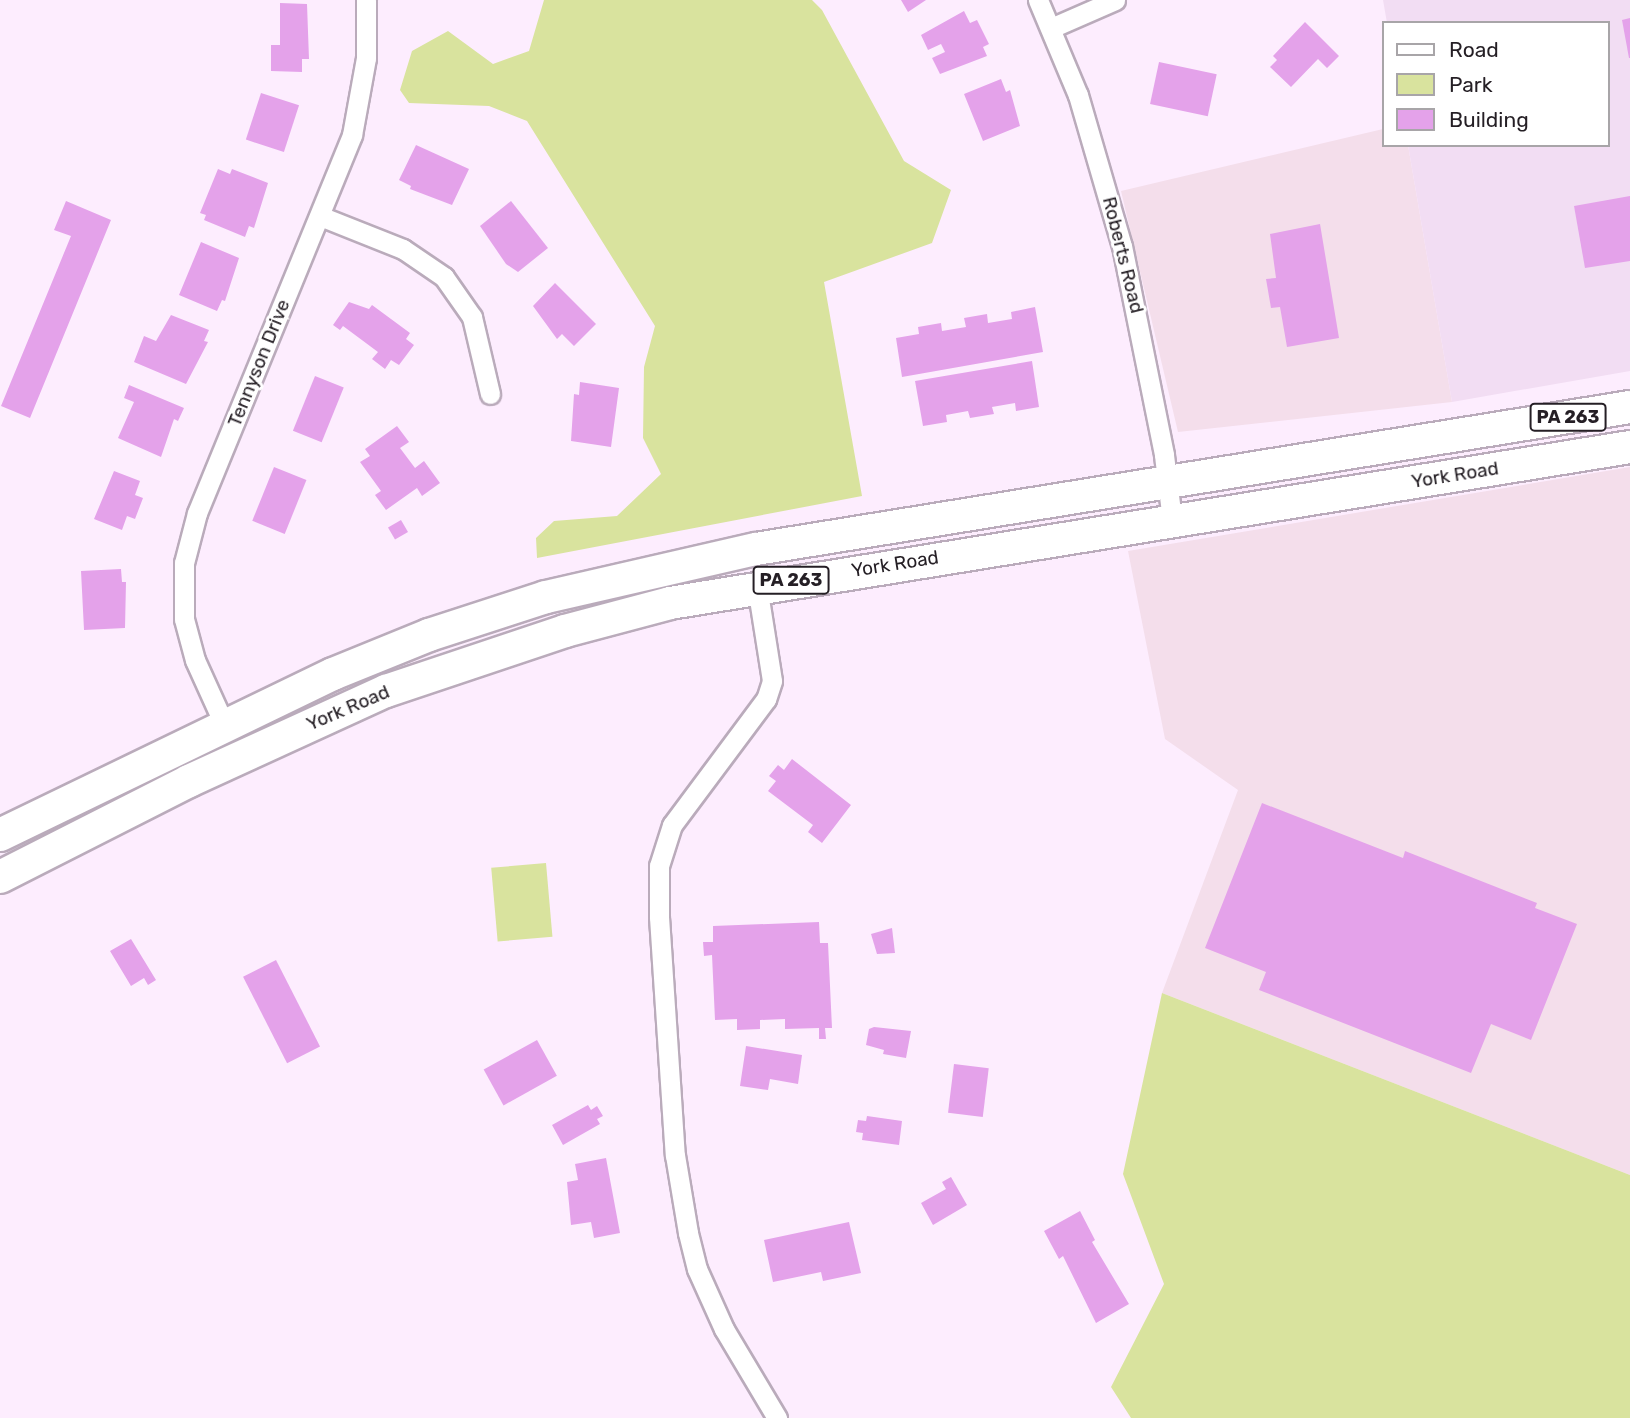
<!DOCTYPE html>
<style>
body{margin:0}
#map{position:relative;width:1630px;height:1418px;overflow:hidden;background:#fdedfe;font-family:Rubik,sans-serif}
div>[style]{position:absolute}
.commercial>*{inset:0;background:#f4deeb}
.built>*{inset:0;background:#f2ddf3}
.green>*{inset:0;background:#d9e39e;transform-origin:0 0}
.building>*{inset:0;background:#e4a2ea;transform-origin:0 0}
.roads{filter:drop-shadow(2px 0 #baabbb) drop-shadow(-2px 0 #baabbb) drop-shadow(0 2px #baabbb) drop-shadow(0 -2px #baabbb)}
.minor>*{height:19px;margin:-9.5px;padding:0 9.5px;transform-origin:9.5px;border-radius:9.5px;background:#fff}
.trunk>*{height:32px;margin:-16px;padding:0 16px;transform-origin:16px;border-radius:16px;background:#fff}
span{translate:-50% -50%;white-space:nowrap;text-align:center;line-height:1.15;-webkit-text-stroke:6px #fff;paint-order:stroke}
.shield-label span{padding:2px 5px;background:#fff;border:2px solid;border-radius:5px;-webkit-text-stroke-width:0}
.shield-label{font-size:18px;color:#251f25;font-weight:700}
.street-label{font-size:19px;color:#251f25}
.legend{position:absolute;left:1382px;top:21px;width:228px;height:126px;box-sizing:border-box;background:#fff;border:2px solid #a8a5a8;margin:0;padding:9px 12px;list-style:none;font-size:21px;color:#251f25}
.legend li{display:flex;align-items:center;gap:14px;height:35px}
.legend b{width:35px;border:2px solid #a8a5a8}
</style>
<div id="map">
<div class="commercial">
<i style="clip-path:polygon(1383px 129px,1383px 145px,1408px 145px,1452px 402px,1178px 432px,1121px 191px)"></i>
<i style="clip-path:polygon(1630px 467px,1630px 1175px,1162px 993px,1238px 790px,1165px 739px,1128px 551px)"></i>
</div>
<div class="built">
<i style="clip-path:polygon(1383px 0,1630px 0,1630px 371px,1452px 402px,1408px 145px,1607px 145px,1607px 23px,1387px 23px)"></i>
</div>
<div class="green">
<i style="clip-path:polygon(544px 0,812px 0,822px 10px,904px 161px,951px 190px,932px 243px,824px 282px,862px 496px,537px 558px,536px 538px,554px 521px,617px 516px,661px 474px,643px 438px,644px 367px,655px 326px,527px 121px,489px 106px,409px 103px,400px 90px,412px 51px,448px 31px,493px 64px,529px 51px)"></i>
<i style="left:546px;top:863px;width:74px;height:55px;rotate:85deg"></i>
<i style="clip-path:polygon(1162px 993px,1630px 1175px,1630px 1418px,1131px 1418px,1111px 1387px,1164px 1284px,1123px 1174px)"></i>
</div>
<div class="building">
<i style="clip-path:polygon(901px 0,926px 0,908px 12px)"></i>
<i style="clip-path:polygon(280px 3px,307px 4px,309px 59px,302px 59px,302px 72px,271px 71px,271px 45px,280px 45px)"></i>
<i style="clip-path:polygon(964px 11px,970px 23px,977px 20px,989px 44px,983px 47px,987px 56px,940px 74px,932px 58px,945px 52px,941px 44px,928px 50px,921px 35px)"></i>
<i style="clip-path:polygon(1630px 18px,1630px 58px,1629px 58px,1622px 20px)"></i>
<i style="clip-path:polygon(1305px 22px,1339px 56px,1327px 68px,1318px 59px,1291px 87px,1270px 67px,1277px 60px,1273px 56px)"></i>
<i style="left:1159px;top:62px;width:59px;height:43px;rotate:12deg"></i>
<i style="clip-path:polygon(1001px 79px,1006px 92px,1010px 90px,1020px 126px,983px 141px,964px 94px)"></i>
<i style="left:261px;top:93px;width:40px;height:49px;rotate:18deg"></i>
<i style="clip-path:polygon(416px 145px,469px 169px,452px 205px,410px 189px,411px 186px,399px 180px)"></i>
<i style="clip-path:polygon(218px 169px,230px 174px,232px 169px,268px 183px,254px 228px,249px 226px,245px 237px,204px 220px,206px 215px,200px 213px)"></i>
<i style="clip-path:polygon(1630px 196px,1630px 261px,1585px 268px,1574px 206px)"></i>
<i style="clip-path:polygon(66px 201px,111px 220px,30px 418px,1px 406px,71px 236px,54px 230px)"></i>
<i style="clip-path:polygon(511px 201px,548px 248px,518px 272px,506px 264px,480px 226px)"></i>
<i style="clip-path:polygon(1320px 224px,1339px 338px,1287px 347px,1280px 307px,1271px 308px,1266px 279px,1276px 278px,1270px 234px)"></i>
<i style="clip-path:polygon(201px 242px,239px 258px,225px 301px,222px 300px,217px 311px,179px 295px)"></i>
<i style="clip-path:polygon(555px 283px,596px 324px,574px 346px,562px 334px,557px 339px,533px 306px)"></i>
<i style="clip-path:polygon(349px 302px,369px 309px,372px 305px,410px 333px,406px 339px,414px 345px,399px 365px,391px 360px,385px 369px,372px 359px,378px 352px,343px 326px,340px 330px,333px 325px)"></i>
<i style="clip-path:polygon(1035px 307px,1043px 352px,902px 377px,896px 338px,919px 334px,918px 327px,941px 323px,942px 331px,966px 327px,964px 318px,987px 314px,988px 323px,1012px 319px,1011px 312px)"></i>
<i style="clip-path:polygon(171px 315px,209px 330px,204px 341px,208px 342px,186px 384px,134px 362px,144px 336px,156px 341px)"></i>
<i style="clip-path:polygon(1032px 361px,1039px 407px,1016px 411px,1015px 403px,992px 407px,994px 414px,970px 418px,968px 411px,946px 415px,947px 422px,923px 426px,915px 381px)"></i>
<i style="left:315px;top:376px;width:31px;height:59px;rotate:22deg"></i>
<i style="clip-path:polygon(580px 382px,619px 388px,611px 447px,571px 441px,574px 394px,579px 395px)"></i>
<i style="clip-path:polygon(129px 385px,184px 408px,178px 421px,174px 419px,161px 457px,118px 438px,134px 402px,124px 398px)"></i>
<i style="clip-path:polygon(397px 426px,409px 442px,400px 448px,415px 468px,424px 461px,440px 483px,422px 496px,417px 488px,386px 510px,375px 495px,381px 491px,360px 462px,370px 456px,365px 449px)"></i>
<i style="left:274px;top:467px;width:35px;height:58px;rotate:22deg"></i>
<i style="clip-path:polygon(114px 471px,140px 481px,135px 495px,143px 498px,135px 519px,127px 516px,122px 530px,94px 519px)"></i>
<i style="left:401px;top:520px;width:14px;height:15px;rotate:60deg"></i>
<i style="clip-path:polygon(121px 569px,122px 582px,126px 582px,125px 628px,84px 630px,81px 571px)"></i>
<i style="clip-path:polygon(792px 759px,851px 805px,822px 843px,808px 832px,813px 825px,768px 791px,776px 781px,769px 776px,778px 765px,784px 770px)"></i>
<i style="clip-path:polygon(1262px 803px,1403px 858px,1405px 851px,1537px 903px,1535px 908px,1577px 924px,1531px 1040px,1491px 1024px,1471px 1073px,1259px 990px,1266px 972px,1205px 948px)"></i>
<i style="clip-path:polygon(819px 922px,820px 943px,828px 943px,832px 1028px,825px 1028px,826px 1039px,819px 1039px,819px 1028px,785px 1029px,785px 1019px,760px 1020px,760px 1029px,737px 1030px,737px 1019px,715px 1020px,712px 955px,704px 956px,703px 942px,713px 942px,713px 926px)"></i>
<i style="clip-path:polygon(892px 928px,895px 953px,877px 954px,871px 934px)"></i>
<i style="clip-path:polygon(131px 939px,156px 980px,148px 985px,144px 978px,131px 986px,110px 951px)"></i>
<i style="left:276px;top:960px;width:97px;height:37px;rotate:63deg"></i>
<i style="clip-path:polygon(874px 1027px,911px 1031px,906px 1058px,883px 1054px,884px 1050px,866px 1045px,869px 1029px)"></i>
<i style="left:537px;top:1040px;width:41px;height:61px;rotate:61deg"></i>
<i style="clip-path:polygon(746px 1046px,802px 1055px,798px 1084px,770px 1079px,768px 1090px,740px 1086px)"></i>
<i style="left:954px;top:1064px;width:35px;height:49px;rotate:7deg"></i>
<i style="clip-path:polygon(588px 1105px,591px 1110px,597px 1106px,603px 1116px,597px 1119px,600px 1124px,563px 1145px,552px 1125px)"></i>
<i style="clip-path:polygon(867px 1116px,902px 1121px,899px 1145px,862px 1140px,863px 1133px,856px 1132px,858px 1120px,866px 1121px)"></i>
<i style="clip-path:polygon(606px 1158px,620px 1233px,594px 1238px,591px 1222px,571px 1225px,567px 1182px,578px 1180px,575px 1164px)"></i>
<i style="clip-path:polygon(951px 1177px,967px 1205px,933px 1225px,921px 1203px,946px 1189px,942px 1182px)"></i>
<i style="clip-path:polygon(1080px 1211px,1095px 1240px,1092px 1242px,1129px 1304px,1096px 1323px,1063px 1256px,1059px 1259px,1044px 1231px)"></i>
<i style="clip-path:polygon(849px 1222px,861px 1273px,823px 1281px,821px 1272px,773px 1282px,764px 1240px)"></i>
</div>
<div class="roads">
<div class="minor">
<i style="left:1038px;top:0;width:103px;rotate:67.2deg"></i>
<i style="left:1078px;top:95px;width:157px;rotate:73.8deg"></i>
<i style="left:1122px;top:246px;width:213px;rotate:78.6deg"></i>
<i style="left:1164px;top:455px;width:65px;rotate:83deg"></i>
<i style="left:1051px;top:28px;width:70px;rotate:-23.6deg"></i>
<i style="left:320px;top:216px;width:89px;rotate:21.7deg"></i>
<i style="left:403px;top:249px;width:50px;rotate:34.3deg"></i>
<i style="left:444px;top:277px;width:49px;rotate:55deg"></i>
<i style="left:472px;top:317px;width:79px;rotate:76.8deg"></i>
<i style="left:757px;top:586px;width:96px;rotate:81deg"></i>
<i style="left:772px;top:681px;width:19px;rotate:108deg"></i>
<i style="left:766px;top:699px;width:157px;rotate:126.7deg"></i>
<i style="left:672px;top:825px;width:43px;rotate:107.6deg"></i>
<i style="left:659px;top:866px;width:51px;rotate:90deg"></i>
<i style="left:659px;top:917px;width:239px;rotate:86.2deg"></i>
<i style="left:675px;top:1155px;width:79px;rotate:80.5deg"></i>
<i style="left:688px;top:1233px;width:37px;rotate:76deg"></i>
<i style="left:697px;top:1269px;width:66px;rotate:65.8deg"></i>
<i style="left:724px;top:1329px;width:104px;rotate:59.2deg"></i>
<i style="left:224px;top:724px;width:70px;rotate:-114.4deg"></i>
<i style="left:195px;top:660px;width:42px;rotate:-105deg"></i>
<i style="left:184px;top:619px;width:56px;rotate:-90deg"></i>
<i style="left:184px;top:563px;width:52px;rotate:-75.4deg"></i>
<i style="left:197px;top:513px;width:409px;rotate:-67.7deg"></i>
<i style="left:352px;top:135px;width:78px;rotate:-79.7deg"></i>
<i style="left:366px;top:58px;width:58px;rotate:-90deg"></i>
</div>
<div class="trunk">
<i style="left:0;top:835px;width:370px;rotate:-25.8deg"></i>
<i style="left:333px;top:674px;width:104px;rotate:-22.1deg"></i>
<i style="left:429px;top:635px;width:123px;rotate:-18deg"></i>
<i style="left:546px;top:597px;width:215px;rotate:-12.9deg"></i>
<i style="left:756px;top:549px;width:885px;rotate:-9.23deg"></i>
<i style="left:0;top:877px;width:212px;rotate:-26.9deg"></i>
<i style="left:189px;top:781px;width:217px;rotate:-24.6deg"></i>
<i style="left:386px;top:691px;width:189px;rotate:-18.5deg"></i>
<i style="left:565px;top:631px;width:109px;rotate:-14.9deg"></i>
<i style="left:670px;top:603px;width:973px;rotate:-9.23deg"></i>
</div>
</div>
<div class="shield-label">
<span style="left:1568px;top:417px">PA 263</span>
<span style="left:791px;top:580px">PA 263</span>
</div>
<div class="street-label">
<span style="left:1123px;top:255px;rotate:76deg">Roberts Road</span>
<span style="left:259px;top:363px;rotate:-68deg">Tennyson Drive</span>
<span style="left:1455px;top:475px;rotate:-9deg">York Road</span>
<span style="left:895px;top:564px;rotate:-9deg">York Road</span>
<span style="left:348px;top:708px;rotate:-23deg">York Road</span>
</div>
<ul class="legend">
<li><b style="height:9px;background:#fff"></b>Road</li>
<li><b style="height:19px;background:#d9e39e"></b>Park</li>
<li><b style="height:19px;background:#e4a2ea"></b>Building</li>
</ul>
</div>
